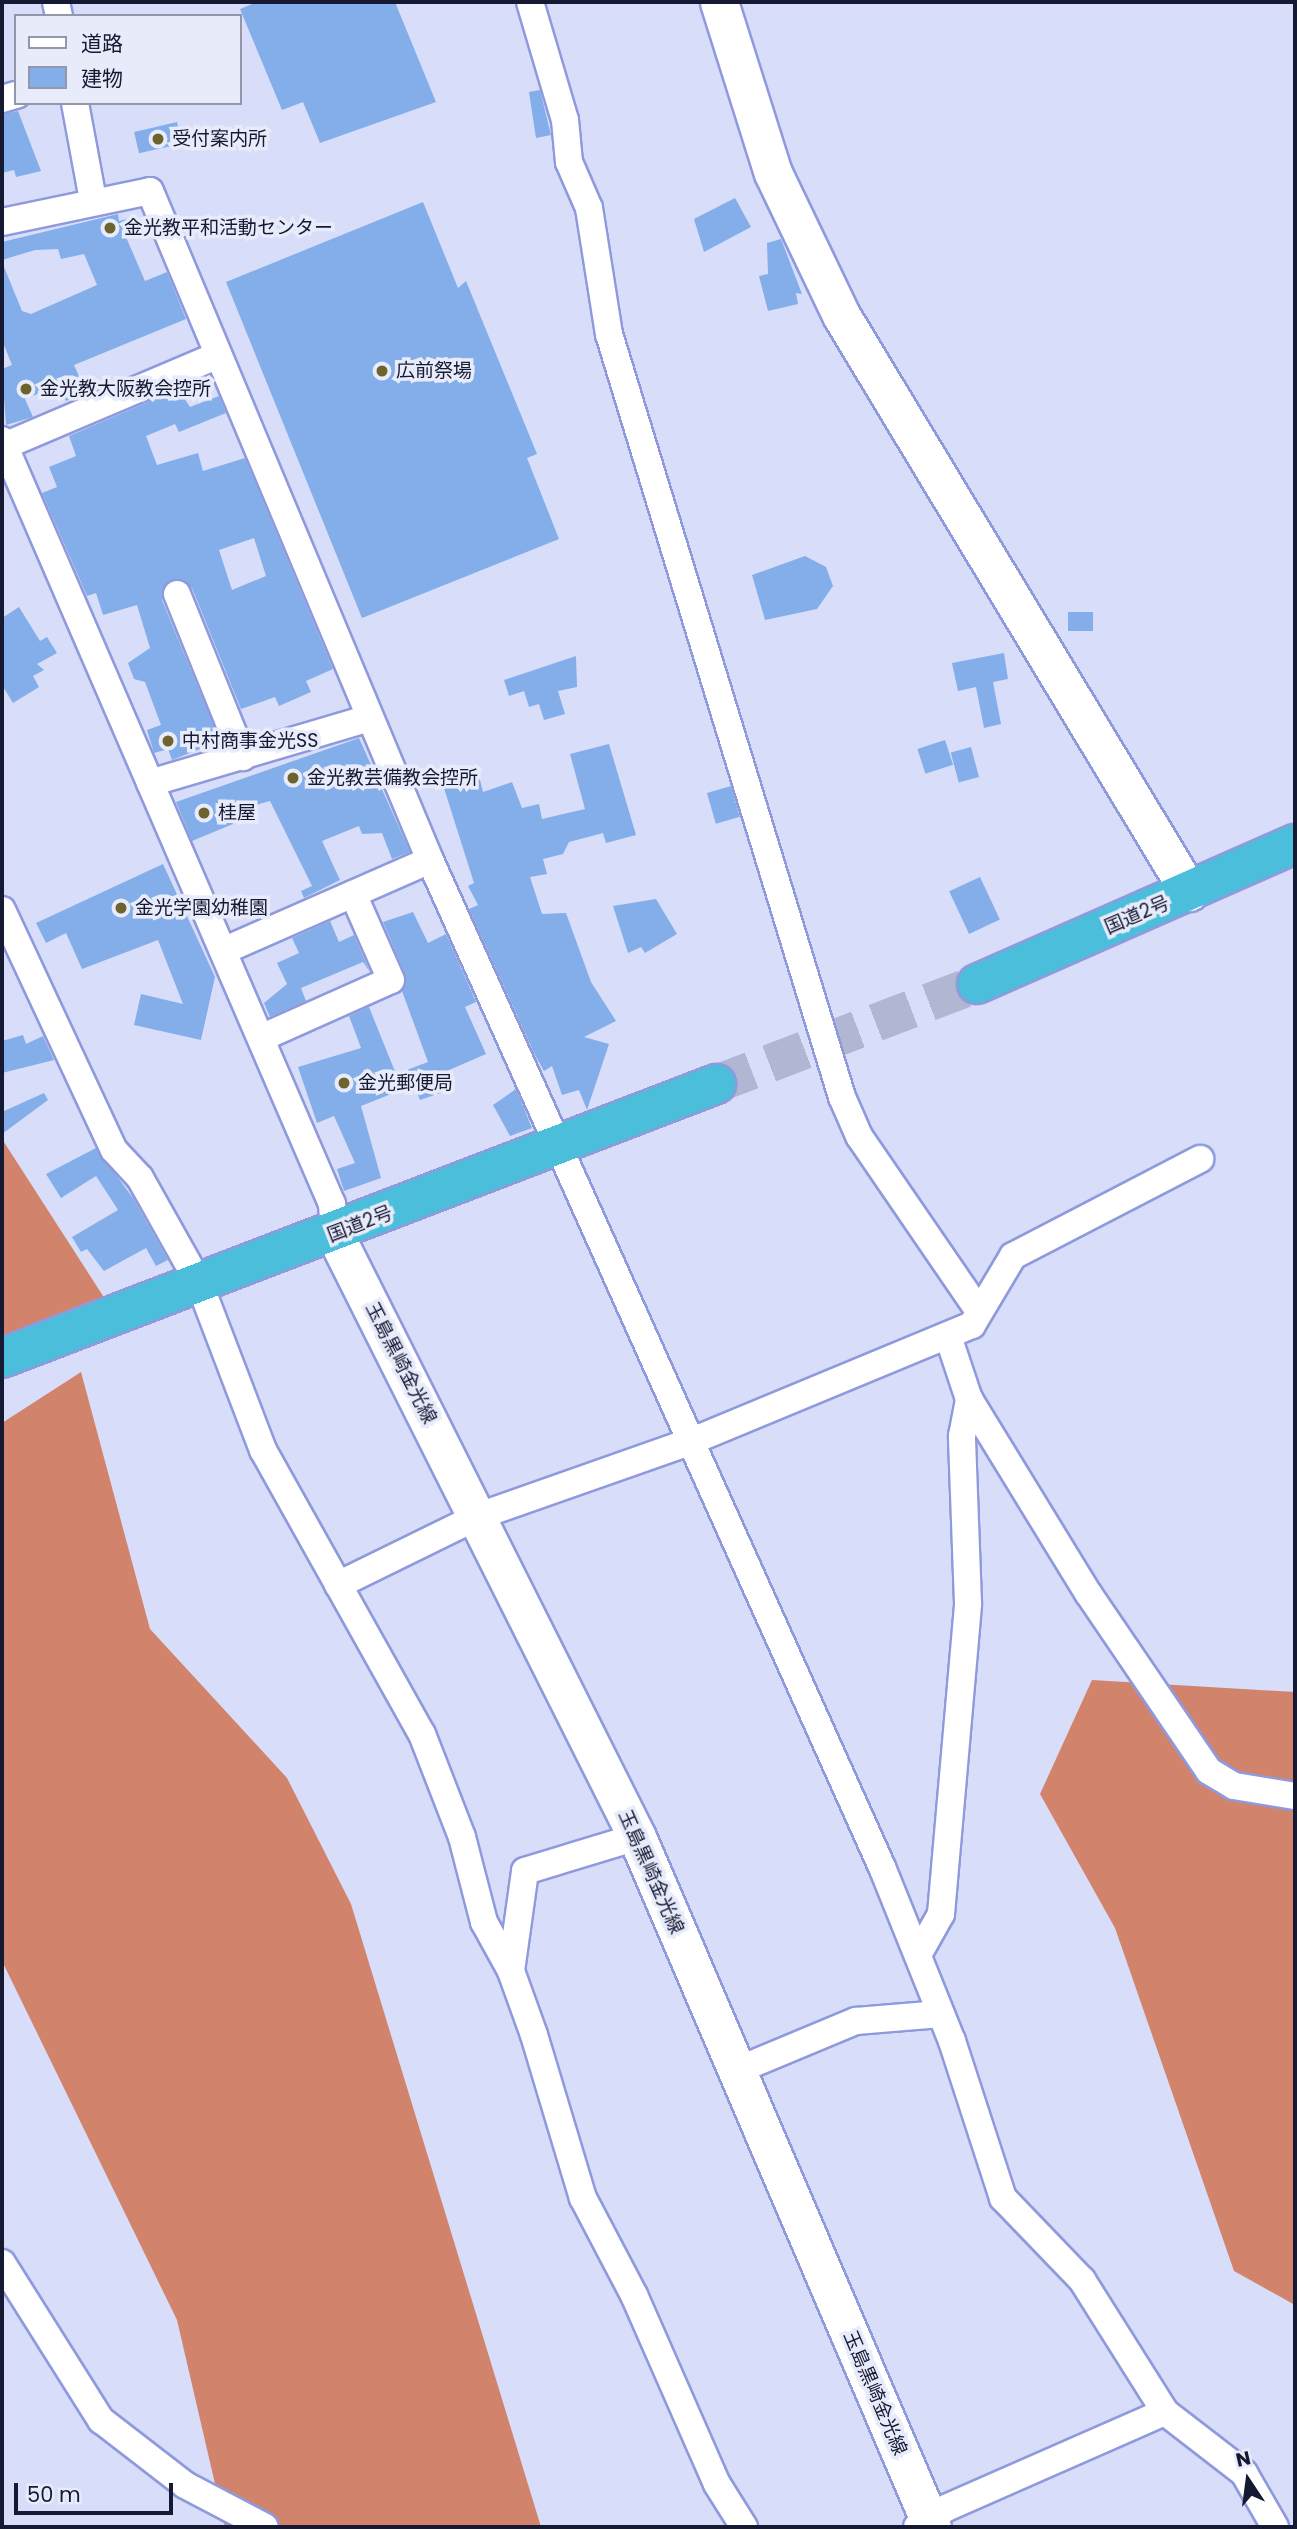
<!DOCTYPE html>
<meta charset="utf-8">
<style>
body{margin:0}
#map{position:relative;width:1297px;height:2529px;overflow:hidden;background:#d8ddfa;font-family:Poppins,"Noto Sans JP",sans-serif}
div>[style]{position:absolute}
.forest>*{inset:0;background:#d1836c}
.building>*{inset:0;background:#83aee9;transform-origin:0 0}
.highway-tunnel>*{height:38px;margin-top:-19px;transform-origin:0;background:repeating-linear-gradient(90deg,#b1b6d2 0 38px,transparent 0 57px)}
.roads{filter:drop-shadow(2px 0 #8f9adc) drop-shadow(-2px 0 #8f9adc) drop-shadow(0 2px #8f9adc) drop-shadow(0 -2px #8f9adc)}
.street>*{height:26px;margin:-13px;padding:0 13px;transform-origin:13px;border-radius:13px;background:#fff}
.secondary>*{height:37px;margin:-18.5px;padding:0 18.5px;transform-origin:18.5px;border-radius:18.5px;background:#fff}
.highway>*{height:38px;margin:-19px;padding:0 19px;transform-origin:19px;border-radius:19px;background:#4abeda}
.dots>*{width:19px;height:19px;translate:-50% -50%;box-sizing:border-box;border:4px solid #e8ebfa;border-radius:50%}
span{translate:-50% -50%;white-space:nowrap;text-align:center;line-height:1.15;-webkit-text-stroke:7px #e8ebfa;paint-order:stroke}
.poi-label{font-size:19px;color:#161932}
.left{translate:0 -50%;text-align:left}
.street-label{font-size:19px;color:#161932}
.frame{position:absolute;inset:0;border:4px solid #161932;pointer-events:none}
.legend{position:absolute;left:14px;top:14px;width:228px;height:91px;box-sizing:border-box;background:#e8ebfa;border:2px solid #9497aa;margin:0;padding:9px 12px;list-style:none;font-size:21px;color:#161932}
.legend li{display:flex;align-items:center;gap:14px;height:35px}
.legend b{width:35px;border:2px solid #9497aa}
.north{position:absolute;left:1213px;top:2445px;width:70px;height:70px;-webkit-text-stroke:5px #e8ebfa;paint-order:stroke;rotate:347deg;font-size:19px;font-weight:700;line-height:28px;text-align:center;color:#161932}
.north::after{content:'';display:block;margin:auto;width:24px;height:32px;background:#161932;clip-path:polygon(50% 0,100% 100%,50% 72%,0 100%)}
.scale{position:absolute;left:14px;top:2483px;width:159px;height:32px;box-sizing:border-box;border:4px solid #161932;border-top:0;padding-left:9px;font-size:21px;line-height:24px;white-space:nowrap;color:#161932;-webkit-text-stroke:5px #e8ebfa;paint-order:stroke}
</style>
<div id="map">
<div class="forest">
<i style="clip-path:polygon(2px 1139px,105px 1299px,2px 1340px)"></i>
<i style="clip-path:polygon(81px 1372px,150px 1629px,287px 1778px,351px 1904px,541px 2527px,225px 2527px,177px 2320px,2px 1961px,2px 1423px)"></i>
<i style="clip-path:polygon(1092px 1680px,1295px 1692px,1295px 2305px,1234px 2271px,1115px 1928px,1040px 1794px)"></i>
</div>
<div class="building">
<i style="clip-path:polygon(257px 2px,395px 2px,436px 102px,320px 143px,303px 102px,282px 110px,240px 9px)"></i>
<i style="clip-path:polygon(540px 90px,551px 135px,536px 138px,529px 92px)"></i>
<i style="clip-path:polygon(18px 111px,41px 171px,16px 177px,14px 170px,2px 173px,2px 114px)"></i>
<i style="left:177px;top:122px;width:22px;height:44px;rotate:77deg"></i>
<i style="clip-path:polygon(735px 198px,751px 227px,704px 252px,694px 219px)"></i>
<i style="clip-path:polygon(423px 202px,458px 288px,466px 281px,537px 454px,527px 458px,559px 539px,362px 618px,226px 282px)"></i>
<i style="clip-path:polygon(118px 214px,119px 221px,131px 218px,135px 234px,126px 237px,145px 281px,167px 272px,186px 319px,74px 365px,86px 392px,66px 401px,59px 385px,25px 399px,33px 417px,6px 425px,2px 369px,12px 365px,2px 340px,2px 262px,22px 311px,31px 314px,97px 285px,84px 254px,61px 259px,58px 249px,35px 250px,2px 260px,2px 242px)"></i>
<i style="clip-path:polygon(781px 239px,802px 294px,796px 293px,798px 304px,768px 311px,759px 276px,768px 274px,767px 243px)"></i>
<i style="clip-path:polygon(evenodd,178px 389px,190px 407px,219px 396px,226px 413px,179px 432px,175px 424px,146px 436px,157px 465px,198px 453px,203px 471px,245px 458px,333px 669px,306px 681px,311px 692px,279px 706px,275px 697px,241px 709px,192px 588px,170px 580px,162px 600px,220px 741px,172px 760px,168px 749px,154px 753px,147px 730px,161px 725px,145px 682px,134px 679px,128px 663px,150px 648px,137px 605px,103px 615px,96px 593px,87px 596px,42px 493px,57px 487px,49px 467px,76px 456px,69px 436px,178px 389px,254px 538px,266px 576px,232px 590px,219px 550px,254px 538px)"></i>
<i style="clip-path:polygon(805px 556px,826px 567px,833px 586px,817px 609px,765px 620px,752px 575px)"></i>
<i style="clip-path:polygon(19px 607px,40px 641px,47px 637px,57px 653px,37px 664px,44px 670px,33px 676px,39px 687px,13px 703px,2px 685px,2px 618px)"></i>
<i style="left:1068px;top:612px;width:25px;height:19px"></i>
<i style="clip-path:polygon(1004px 653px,1008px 679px,993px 682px,1001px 724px,984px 728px,976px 687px,958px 691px,952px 663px)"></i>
<i style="clip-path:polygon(576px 656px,577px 687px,558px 691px,565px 714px,544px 720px,539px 704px,529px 707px,524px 691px,509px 696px,504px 680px)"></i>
<i style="clip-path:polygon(359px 738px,410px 852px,392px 859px,382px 833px,362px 834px,359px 826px,322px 841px,340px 880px,304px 898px,301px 891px,312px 886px,270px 801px,228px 813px,233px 824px,192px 841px,176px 802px)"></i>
<i style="left:945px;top:740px;width:26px;height:29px;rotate:72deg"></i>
<i style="clip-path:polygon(609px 744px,636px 835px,606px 843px,603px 833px,569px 842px,563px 854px,543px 859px,547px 874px,530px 877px,542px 914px,566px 913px,591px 982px,616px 1021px,584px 1037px,609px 1044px,587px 1110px,579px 1090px,562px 1095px,552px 1066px,544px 1071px,535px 1055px,469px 909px,478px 905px,468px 886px,474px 883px,443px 785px,479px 776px,483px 792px,512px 782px,522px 808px,539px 804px,542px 819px,585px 809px,570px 754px)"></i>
<i style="left:971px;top:747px;width:31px;height:21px;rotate:75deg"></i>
<i style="left:731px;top:786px;width:32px;height:25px;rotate:74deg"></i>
<i style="clip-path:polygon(163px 864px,215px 977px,201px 1040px,134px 1025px,141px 994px,183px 1004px,158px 940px,82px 969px,66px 933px,46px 943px,36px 923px)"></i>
<i style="left:980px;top:877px;width:47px;height:34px;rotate:65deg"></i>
<i style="clip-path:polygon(656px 899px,677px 934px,645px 953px,641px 947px,628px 953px,613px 906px)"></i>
<i style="clip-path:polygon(413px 912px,428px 943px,446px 934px,476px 1002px,465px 1007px,486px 1054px,440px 1074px,446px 1091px,420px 1100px,414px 1085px,361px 1106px,381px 1178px,344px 1191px,337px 1169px,355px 1163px,334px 1116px,317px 1123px,298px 1067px,361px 1048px,349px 1016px,369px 1007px,396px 1074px,428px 1062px,402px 991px,405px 974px,383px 922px)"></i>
<i style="clip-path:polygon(330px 921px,339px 942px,354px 935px,370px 972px,363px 962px,301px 988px,306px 1001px,270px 1017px,264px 1003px,287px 984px,277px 963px,299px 953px,292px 938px)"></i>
<i style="clip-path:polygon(23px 1035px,26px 1044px,43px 1036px,54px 1060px,2px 1073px,2px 1041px)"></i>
<i style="clip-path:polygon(516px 1089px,532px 1128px,510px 1136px,493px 1105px)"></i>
<i style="clip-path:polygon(44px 1093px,48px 1100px,2px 1134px,2px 1112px)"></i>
<i style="clip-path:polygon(96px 1148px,133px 1198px,168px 1260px,156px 1266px,146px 1248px,104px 1271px,87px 1249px,81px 1252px,72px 1237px,118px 1210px,96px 1176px,61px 1198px,46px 1174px)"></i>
</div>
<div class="highway-tunnel">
<i style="left:716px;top:1084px;width:280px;rotate:-21deg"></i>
</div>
<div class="roads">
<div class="street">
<i style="left:56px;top:2px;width:14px;rotate:78deg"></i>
<i style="left:530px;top:2px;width:123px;rotate:73.5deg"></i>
<i style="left:565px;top:120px;width:42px;rotate:84.6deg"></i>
<i style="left:569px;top:162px;width:50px;rotate:66.5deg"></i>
<i style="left:589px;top:208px;width:128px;rotate:81deg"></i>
<i style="left:609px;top:334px;width:798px;rotate:73.02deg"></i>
<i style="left:842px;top:1097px;width:43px;rotate:66.4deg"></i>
<i style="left:859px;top:1136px;width:212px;rotate:55.6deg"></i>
<i style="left:2px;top:99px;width:15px;rotate:-16deg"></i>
<i style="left:75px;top:103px;width:99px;rotate:79.5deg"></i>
<i style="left:2px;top:222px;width:151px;rotate:-11.8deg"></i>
<i style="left:150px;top:191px;width:725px;rotate:67.29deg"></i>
<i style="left:430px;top:860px;width:1104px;rotate:65.83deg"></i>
<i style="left:882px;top:1867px;width:188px;rotate:68.1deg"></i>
<i style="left:952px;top:2041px;width:165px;rotate:72deg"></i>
<i style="left:1003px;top:2198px;width:114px;rotate:46.1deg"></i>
<i style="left:1082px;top:2280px;width:156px;rotate:57.8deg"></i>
<i style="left:1165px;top:2412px;width:100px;rotate:37.7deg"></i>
<i style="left:1244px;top:2473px;width:62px;rotate:60.1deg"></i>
<i style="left:2px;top:440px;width:832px;rotate:66.64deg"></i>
<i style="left:332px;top:1204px;width:29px;rotate:86deg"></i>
<i style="left:4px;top:446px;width:233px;rotate:-23deg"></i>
<i style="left:177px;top:594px;width:176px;rotate:68deg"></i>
<i style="left:150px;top:783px;width:229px;rotate:-16.5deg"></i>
<i style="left:2px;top:910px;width:265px;rotate:65deg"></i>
<i style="left:114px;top:1150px;width:38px;rotate:47deg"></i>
<i style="left:140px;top:1178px;width:123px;rotate:60.7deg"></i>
<i style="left:200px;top:1285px;width:177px;rotate:69.1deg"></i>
<i style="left:263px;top:1450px;width:325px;rotate:60.8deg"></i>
<i style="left:422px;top:1734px;width:110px;rotate:68.8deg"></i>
<i style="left:462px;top:1837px;width:88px;rotate:75.5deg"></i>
<i style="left:484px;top:1922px;width:56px;rotate:61.1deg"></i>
<i style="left:511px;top:1971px;width:68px;rotate:70.2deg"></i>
<i style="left:534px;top:2035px;width:170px;rotate:73.3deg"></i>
<i style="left:583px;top:2198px;width:110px;rotate:62.3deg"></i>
<i style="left:634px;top:2295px;width:206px;rotate:66.3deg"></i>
<i style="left:717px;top:2484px;width:51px;rotate:57.9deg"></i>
<i style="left:223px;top:951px;width:226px;rotate:-23.7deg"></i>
<i style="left:261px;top:1038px;width:142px;rotate:-24deg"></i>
<i style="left:391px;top:980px;width:94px;rotate:-113.8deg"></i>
<i style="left:948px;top:1336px;width:66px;rotate:71.6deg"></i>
<i style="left:969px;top:1399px;width:228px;rotate:58.5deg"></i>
<i style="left:1088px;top:1593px;width:215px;rotate:55.8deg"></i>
<i style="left:1209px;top:1771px;width:29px;rotate:31deg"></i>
<i style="left:1234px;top:1786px;width:62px;rotate:9.3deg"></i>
<i style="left:338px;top:1585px;width:157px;rotate:-26.1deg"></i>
<i style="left:479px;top:1516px;width:226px;rotate:-19.4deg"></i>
<i style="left:692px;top:1441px;width:303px;rotate:-22.5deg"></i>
<i style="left:972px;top:1325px;width:80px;rotate:-59.3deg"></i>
<i style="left:1013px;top:1256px;width:211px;rotate:-27.4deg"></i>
<i style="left:918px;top:1955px;width:47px;rotate:-60.7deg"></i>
<i style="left:941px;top:1914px;width:312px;rotate:-85deg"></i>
<i style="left:968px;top:1603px;width:167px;rotate:-92.1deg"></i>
<i style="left:962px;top:1436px;width:38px;rotate:-79deg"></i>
<i style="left:511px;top:1971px;width:101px;rotate:-82deg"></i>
<i style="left:525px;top:1871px;width:117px;rotate:-16.9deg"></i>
<i style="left:738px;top:2070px;width:128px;rotate:-22.6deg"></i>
<i style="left:856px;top:2021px;width:85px;rotate:-4.7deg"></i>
<i style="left:2px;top:2263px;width:186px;rotate:57.8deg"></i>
<i style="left:101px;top:2420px;width:106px;rotate:37.7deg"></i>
<i style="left:185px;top:2485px;width:90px;rotate:27.7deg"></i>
<i style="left:917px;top:2527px;width:35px;rotate:-33deg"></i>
<i style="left:946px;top:2508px;width:239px;rotate:-23.7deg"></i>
</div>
<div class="secondary">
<i style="left:719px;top:2px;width:179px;rotate:72.5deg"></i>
<i style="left:773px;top:173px;width:157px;rotate:64.4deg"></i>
<i style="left:841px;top:315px;width:674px;rotate:58.9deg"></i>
<i style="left:334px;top:1233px;width:676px;rotate:63.36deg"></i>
<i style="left:637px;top:1837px;width:750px;rotate:66.85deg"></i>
</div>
<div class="highway">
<i style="left:977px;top:984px;width:347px;rotate:-23.8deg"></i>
<i style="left:2px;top:1358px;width:765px;rotate:-20.99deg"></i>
</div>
</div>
<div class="dots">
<i style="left:158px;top:139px;background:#6e632f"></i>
<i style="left:110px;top:228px;background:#6e632f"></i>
<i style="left:382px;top:371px;background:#6e632f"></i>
<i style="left:26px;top:389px;background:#6e632f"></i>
<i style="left:168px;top:741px;background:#6e632f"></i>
<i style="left:293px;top:778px;background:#6e632f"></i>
<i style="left:204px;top:813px;background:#6e632f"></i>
<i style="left:121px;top:908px;background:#6e632f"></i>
<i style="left:344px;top:1083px;background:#6e632f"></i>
</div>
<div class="poi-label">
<span class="left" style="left:172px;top:139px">受付案内所</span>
<span class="left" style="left:124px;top:228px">金光教平和活動センター</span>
<span class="left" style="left:396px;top:371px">広前祭場</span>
<span class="left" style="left:40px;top:389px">金光教大阪教会控所</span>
<span class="left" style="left:182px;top:741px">中村商事金光SS</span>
<span class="left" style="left:307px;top:778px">金光教芸備教会控所</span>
<span class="left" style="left:218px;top:813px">桂屋</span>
<span class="left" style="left:135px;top:908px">金光学園幼稚園</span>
<span class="left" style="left:358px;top:1083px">金光郵便局</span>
</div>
<div class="street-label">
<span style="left:1137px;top:915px;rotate:-23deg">国道2号</span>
<span style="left:360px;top:1224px;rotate:-21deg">国道2号</span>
<span style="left:401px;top:1363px;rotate:63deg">玉島黒崎金光線</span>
<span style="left:651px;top:1872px;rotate:66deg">玉島黒崎金光線</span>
<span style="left:875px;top:2393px;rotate:67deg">玉島黒崎金光線</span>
</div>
<div class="frame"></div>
<ul class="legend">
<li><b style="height:9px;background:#fff"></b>道路</li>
<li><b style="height:19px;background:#83aee9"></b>建物</li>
</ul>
<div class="north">N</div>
<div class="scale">50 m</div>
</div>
